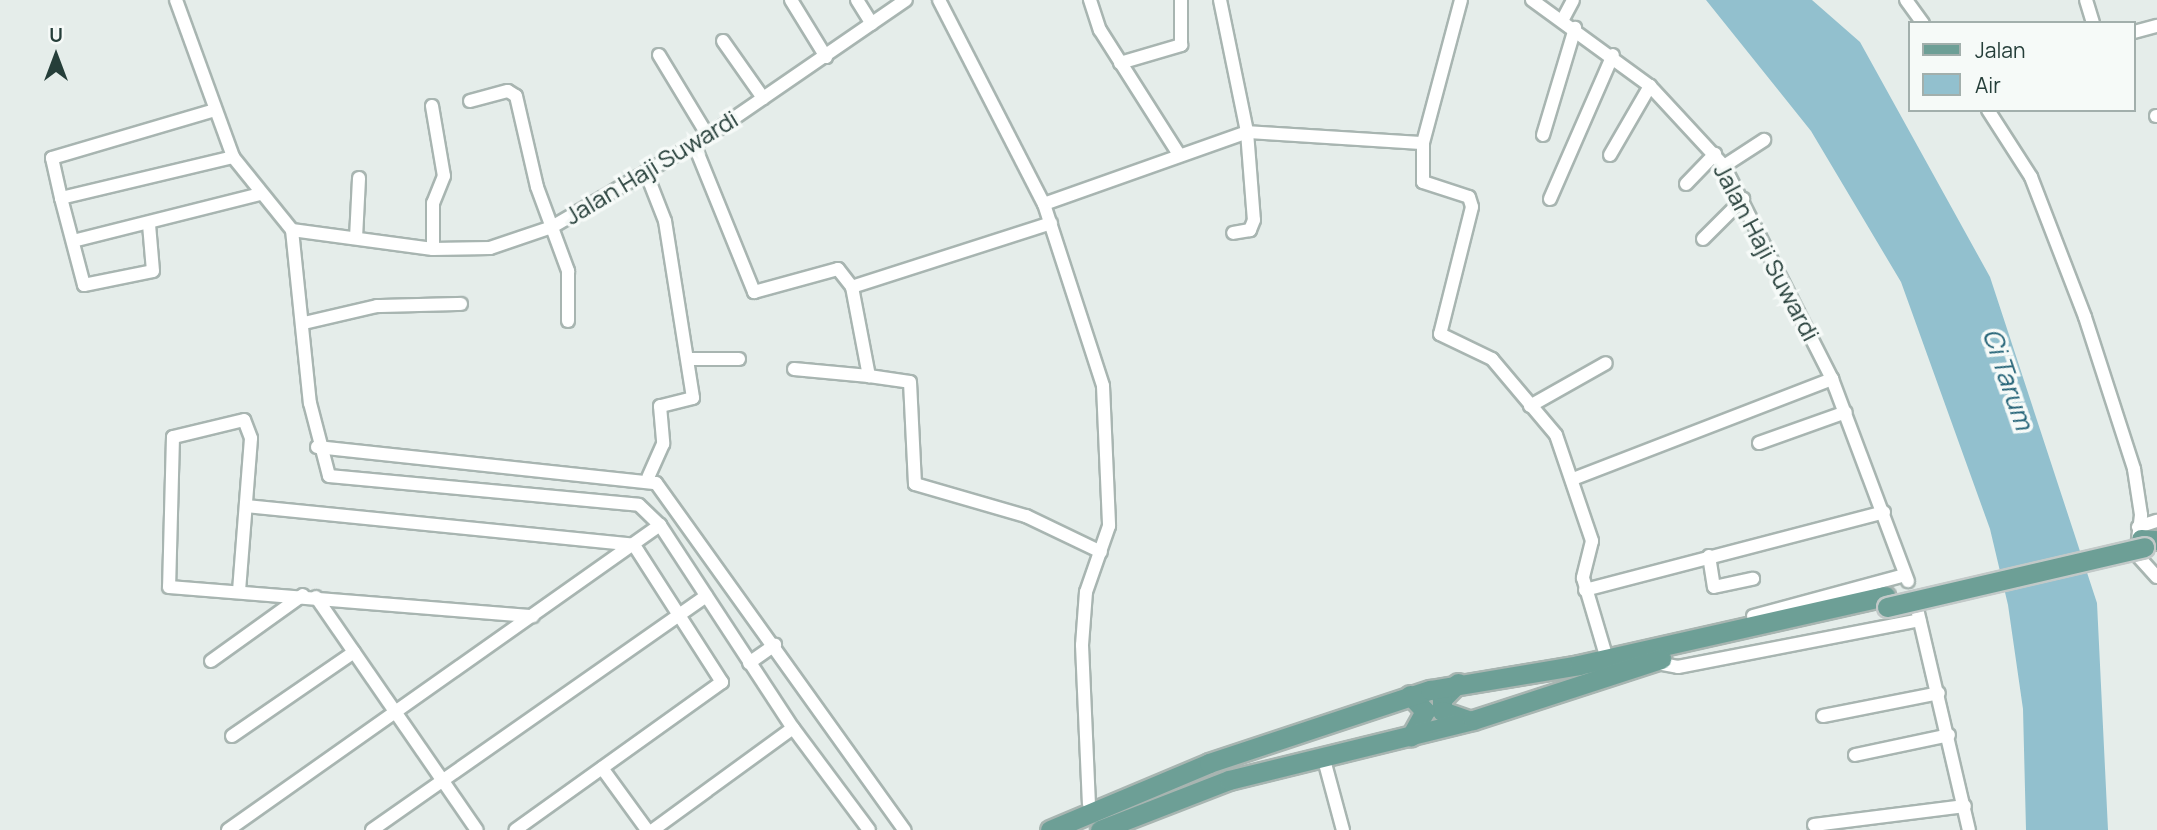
<!DOCTYPE html>
<style>
body{margin:0}
#map{position:relative;width:2157px;height:830px;overflow:hidden;background:#e5edea;font-family:Manrope,sans-serif}
div>[style]{position:absolute}
.water>*{inset:0;background:#92c0ce}
.roads{filter:drop-shadow(2px 0 #a8b5b1) drop-shadow(-2px 0 #a8b5b1) drop-shadow(0 2px #a8b5b1) drop-shadow(0 -2px #a8b5b1)}
.street>*{height:12px;margin:-6px;padding:0 6px;transform-origin:6px;border-radius:6px;background:#fff}
.primary>*{height:19px;margin:-9.5px;padding:0 9.5px;transform-origin:9.5px;border-radius:9.5px;background:#6d9f96}
.bridges{filter:drop-shadow(2px 0 #c2c9c8) drop-shadow(-2px 0 #c2c9c8) drop-shadow(0 2px #c2c9c8) drop-shadow(0 -2px #c2c9c8)}
.primary-bridge>*{height:19px;margin:-9.5px;padding:0 9.5px;transform-origin:9.5px;border-radius:9.5px;background:#6d9f96}
span{translate:-50% -50%;white-space:nowrap;text-align:center;line-height:1.15;-webkit-text-stroke:7px #f6faf8;paint-order:stroke}
.street-label{font-size:24px;color:#253e39}
.water-label{font-size:26px;color:#236276;font-style:italic}
.legend{position:absolute;left:1908px;top:21px;width:228px;height:91px;box-sizing:border-box;background:#f6faf8;border:2px solid #a2afac;margin:0;padding:9px 12px;list-style:none;font-size:21px;color:#253e39}
.legend li{display:flex;align-items:center;gap:14px;height:35px}
.legend b{width:35px;border:2px solid #a2afac}
.north{position:absolute;left:21px;top:21px;width:70px;height:70px;-webkit-text-stroke:5px #f6faf8;paint-order:stroke;rotate:0deg;font-size:19px;font-weight:700;line-height:28px;text-align:center;color:#253e39}
.north::after{content:'';display:block;margin:auto;width:24px;height:32px;background:#253e39;clip-path:polygon(50% 0,100% 100%,50% 72%,0 100%)}
</style>
<div id="map">
<div class="water">
<i style="clip-path:polygon(1706px 0,1812px 0,1860px 42px,1990px 277px,2097px 603px,2108px 830px,2026px 830px,2023px 709px,2008px 605px,1990px 529px,1901px 282px,1811px 131px)"></i>
</div>
<div class="roads">
<div class="street">
<i style="left:176px;top:0;width:167px;rotate:70deg"></i>
<i style="left:233px;top:157px;width:94px;rotate:51.1deg"></i>
<i style="left:292px;top:230px;width:142px;rotate:7.7deg"></i>
<i style="left:433px;top:249px;width:57px;rotate:-1deg"></i>
<i style="left:490px;top:248px;width:65px;rotate:-18.7deg"></i>
<i style="left:552px;top:227px;width:181px;rotate:-30.3deg"></i>
<i style="left:708px;top:136px;width:240px;rotate:-34.5deg"></i>
<i style="left:791px;top:0;width:67px;rotate:58.4deg"></i>
<i style="left:857px;top:0;width:28px;rotate:58deg"></i>
<i style="left:939px;top:0;width:229px;rotate:62.8deg"></i>
<i style="left:1044px;top:204px;width:191px;rotate:72deg"></i>
<i style="left:1103px;top:386px;width:140px;rotate:87.5deg"></i>
<i style="left:1109px;top:526px;width:70px;rotate:109.2deg"></i>
<i style="left:1086px;top:592px;width:53px;rotate:94.3deg"></i>
<i style="left:1082px;top:645px;width:159px;rotate:87.5deg"></i>
<i style="left:1090px;top:0;width:32px;rotate:72deg"></i>
<i style="left:1100px;top:30px;width:146px;rotate:57.6deg"></i>
<i style="left:1220px;top:0;width:135px;rotate:78.4deg"></i>
<i style="left:1247px;top:132px;width:88px;rotate:85.5deg"></i>
<i style="left:1254px;top:220px;width:11px;rotate:112deg"></i>
<i style="left:1250px;top:230px;width:17px;rotate:170deg"></i>
<i style="left:1461px;top:0;width:148px;rotate:104.9deg"></i>
<i style="left:1423px;top:143px;width:39px;rotate:90deg"></i>
<i style="left:1423px;top:182px;width:48px;rotate:18.1deg"></i>
<i style="left:1469px;top:197px;width:10px;rotate:73deg"></i>
<i style="left:1472px;top:207px;width:131px;rotate:104.1deg"></i>
<i style="left:1440px;top:334px;width:58px;rotate:25.7deg"></i>
<i style="left:1492px;top:359px;width:99px;rotate:49.9deg"></i>
<i style="left:1556px;top:435px;width:112px;rotate:71.2deg"></i>
<i style="left:1592px;top:541px;width:38px;rotate:104deg"></i>
<i style="left:1583px;top:578px;width:84px;rotate:73.5deg"></i>
<i style="left:1532px;top:0;width:146px;rotate:36.1deg"></i>
<i style="left:1650px;top:86px;width:109px;rotate:47.2deg"></i>
<i style="left:1724px;top:166px;width:239px;rotate:63.1deg"></i>
<i style="left:1832px;top:379px;width:216px;rotate:69.4deg"></i>
<i style="left:1906px;top:0;width:29px;rotate:54deg"></i>
<i style="left:2086px;top:0;width:24px;rotate:73deg"></i>
<i style="left:1563px;top:19px;width:21px;rotate:-62deg"></i>
<i style="left:2134px;top:32px;width:24px;rotate:-15deg"></i>
<i style="left:723px;top:41px;width:70px;rotate:54.9deg"></i>
<i style="left:659px;top:55px;width:95px;rotate:58.8deg"></i>
<i style="left:1120px;top:63px;width:64px;rotate:-16.4deg"></i>
<i style="left:1181px;top:45px;width:45px;rotate:-90deg"></i>
<i style="left:470px;top:101px;width:39px;rotate:-15deg"></i>
<i style="left:508px;top:91px;width:9px;rotate:32deg"></i>
<i style="left:516px;top:96px;width:93px;rotate:77deg"></i>
<i style="left:537px;top:187px;width:90px;rotate:69.7deg"></i>
<i style="left:568px;top:271px;width:50px;rotate:90deg"></i>
<i style="left:432px;top:106px;width:71px;rotate:80.3deg"></i>
<i style="left:444px;top:176px;width:29px;rotate:112deg"></i>
<i style="left:433px;top:203px;width:46px;rotate:90deg"></i>
<i style="left:215px;top:110px;width:170px;rotate:163.6deg"></i>
<i style="left:52px;top:158px;width:41px;rotate:77.3deg"></i>
<i style="left:61px;top:198px;width:177px;rotate:-13.4deg"></i>
<i style="left:1988px;top:110px;width:80px;rotate:57.3deg"></i>
<i style="left:2031px;top:177px;width:150px;rotate:68.9deg"></i>
<i style="left:2085px;top:317px;width:160px;rotate:72.1deg"></i>
<i style="left:2134px;top:469px;width:47px;rotate:81.3deg"></i>
<i style="left:2141px;top:515px;width:39px;rotate:97deg"></i>
<i style="left:2136px;top:554px;width:31px;rotate:48deg"></i>
<i style="left:2156px;top:116px;width:1px"></i>
<i style="left:1543px;top:135px;width:112px;rotate:-73.3deg"></i>
<i style="left:694px;top:144px;width:160px;rotate:67.9deg"></i>
<i style="left:754px;top:292px;width:87px;rotate:-15.3deg"></i>
<i style="left:838px;top:269px;width:23px;rotate:52deg"></i>
<i style="left:852px;top:287px;width:209px;rotate:-17.8deg"></i>
<i style="left:1610px;top:155px;width:80px;rotate:-59.9deg"></i>
<i style="left:1724px;top:166px;width:48px;rotate:-33deg"></i>
<i style="left:647px;top:175px;width:49px;rotate:68.6deg"></i>
<i style="left:665px;top:221px;width:179px;rotate:81deg"></i>
<i style="left:693px;top:398px;width:34px;rotate:166deg"></i>
<i style="left:660px;top:406px;width:38px;rotate:85deg"></i>
<i style="left:663px;top:444px;width:36px;rotate:114deg"></i>
<i style="left:1686px;top:184px;width:42px;rotate:-46deg"></i>
<i style="left:61px;top:198px;width:90px;rotate:75.2deg"></i>
<i style="left:84px;top:285px;width:70px;rotate:-11.5deg"></i>
<i style="left:153px;top:271px;width:47px;rotate:-94.9deg"></i>
<i style="left:1550px;top:199px;width:157px;rotate:-66.4deg"></i>
<i style="left:1044px;top:204px;width:215px;rotate:-19.5deg"></i>
<i style="left:1247px;top:132px;width:176px;rotate:3.6deg"></i>
<i style="left:292px;top:230px;width:174px;rotate:84.1deg"></i>
<i style="left:310px;top:403px;width:75px;rotate:75.4deg"></i>
<i style="left:329px;top:476px;width:311px;rotate:5.3deg"></i>
<i style="left:639px;top:505px;width:29px;rotate:44deg"></i>
<i style="left:660px;top:525px;width:243px;rotate:56.8deg"></i>
<i style="left:793px;top:728px;width:127px;rotate:53.3deg"></i>
<i style="left:356px;top:238px;width:60px;rotate:-87.1deg"></i>
<i style="left:1703px;top:239px;width:57px;rotate:-45deg"></i>
<i style="left:73px;top:241px;width:193px;rotate:-14.1deg"></i>
<i style="left:852px;top:287px;width:91px;rotate:79.2deg"></i>
<i style="left:869px;top:376px;width:41px;rotate:8.3deg"></i>
<i style="left:910px;top:382px;width:102px;rotate:87.2deg"></i>
<i style="left:915px;top:484px;width:116px;rotate:16.1deg"></i>
<i style="left:1026px;top:516px;width:83px;rotate:25.6deg"></i>
<i style="left:304px;top:323px;width:75px;rotate:-13.1deg"></i>
<i style="left:377px;top:306px;width:84px;rotate:-1.4deg"></i>
<i style="left:690px;top:359px;width:49px"></i>
<i style="left:794px;top:369px;width:75px;rotate:5.3deg"></i>
<i style="left:1530px;top:406px;width:87px;rotate:-29.5deg"></i>
<i style="left:1759px;top:443px;width:92px;rotate:-19.6deg"></i>
<i style="left:317px;top:447px;width:341px;rotate:6.1deg"></i>
<i style="left:656px;top:483px;width:427px;rotate:54.4deg"></i>
<i style="left:1573px;top:479px;width:278px;rotate:-21.1deg"></i>
<i style="left:246px;top:506px;width:390px;rotate:5.7deg"></i>
<i style="left:634px;top:545px;width:163px;rotate:57.3deg"></i>
<i style="left:722px;top:682px;width:254px;rotate:144.4deg"></i>
<i style="left:2138px;top:527px;width:20px;rotate:-18deg"></i>
<i style="left:1709px;top:556px;width:31px;rotate:81deg"></i>
<i style="left:1714px;top:587px;width:40px;rotate:-12deg"></i>
<i style="left:1585px;top:590px;width:309px;rotate:-14.6deg"></i>
<i style="left:239px;top:591px;width:153px;rotate:-85.5deg"></i>
<i style="left:251px;top:438px;width:19px;rotate:-111deg"></i>
<i style="left:244px;top:420px;width:73px;rotate:166.5deg"></i>
<i style="left:173px;top:437px;width:150px;rotate:91.5deg"></i>
<i style="left:169px;top:587px;width:365px;rotate:4.6deg"></i>
<i style="left:316px;top:597px;width:283px;rotate:55.4deg"></i>
<i style="left:1918px;top:613px;width:223px;rotate:76.8deg"></i>
<i style="left:1753px;top:616px;width:157px;rotate:-15.1deg"></i>
<i style="left:211px;top:661px;width:113px;rotate:-35.7deg"></i>
<i style="left:1652px;top:662px;width:26px;rotate:11deg"></i>
<i style="left:1678px;top:667px;width:246px;rotate:-11deg"></i>
<i style="left:749px;top:663px;width:32px;rotate:-35deg"></i>
<i style="left:1823px;top:716px;width:118px;rotate:-11.2deg"></i>
<i style="left:232px;top:736px;width:148px;rotate:-34.5deg"></i>
<i style="left:1855px;top:755px;width:96px;rotate:-12deg"></i>
<i style="left:1323px;top:756px;width:77px;rotate:74.9deg"></i>
<i style="left:602px;top:768px;width:77px;rotate:54deg"></i>
<i style="left:1814px;top:825px;width:152px;rotate:-7.2deg"></i>
<i style="left:228px;top:830px;width:529px;rotate:-35.22deg"></i>
<i style="left:372px;top:830px;width:408px;rotate:-35deg"></i>
<i style="left:653px;top:830px;width:173px;rotate:-36.1deg"></i>
</div>
<div class="primary">
<i style="left:2141px;top:539px;width:16px;rotate:4deg"></i>
<i style="left:1458px;top:683px;width:23px;rotate:135deg"></i>
<i style="left:1442px;top:699px;width:12px;rotate:90deg"></i>
<i style="left:1442px;top:711px;width:28px;rotate:19deg"></i>
<i style="left:1410px;top:695px;width:22px;rotate:47deg"></i>
<i style="left:1425px;top:711px;width:29px;rotate:119deg"></i>
<i style="left:1050px;top:830px;width:173px;rotate:-22.8deg"></i>
<i style="left:1209px;top:763px;width:233px;rotate:-18.3deg"></i>
<i style="left:1430px;top:690px;width:151px;rotate:-9.5deg"></i>
<i style="left:1579px;top:665px;width:314px;rotate:-12.7deg"></i>
<i style="left:1100px;top:830px;width:138px;rotate:-21.2deg"></i>
<i style="left:1229px;top:780px;width:251px;rotate:-13.8deg"></i>
<i style="left:1473px;top:720px;width:198px;rotate:-18deg"></i>
</div>
</div>
<div class="bridges">
<div class="primary-bridge">
<i style="left:1887px;top:607px;width:264px;rotate:-13.1deg"></i>
</div>
</div>
<div class="street-label">
<span style="left:651px;top:167px;rotate:-31deg">Jalan Haji Suwardi</span>
<span style="left:1767px;top:252px;rotate:62deg">Jalan Haji Suwardi</span>
</div>
<div class="water-label">
<span style="left:2008px;top:379px;rotate:71deg">Ci Tarum</span>
</div>
<ul class="legend">
<li><b style="height:9px;background:#6d9f96"></b>Jalan</li>
<li><b style="height:19px;background:#92c0ce"></b>Air</li>
</ul>
<div class="north">U</div>
</div>
